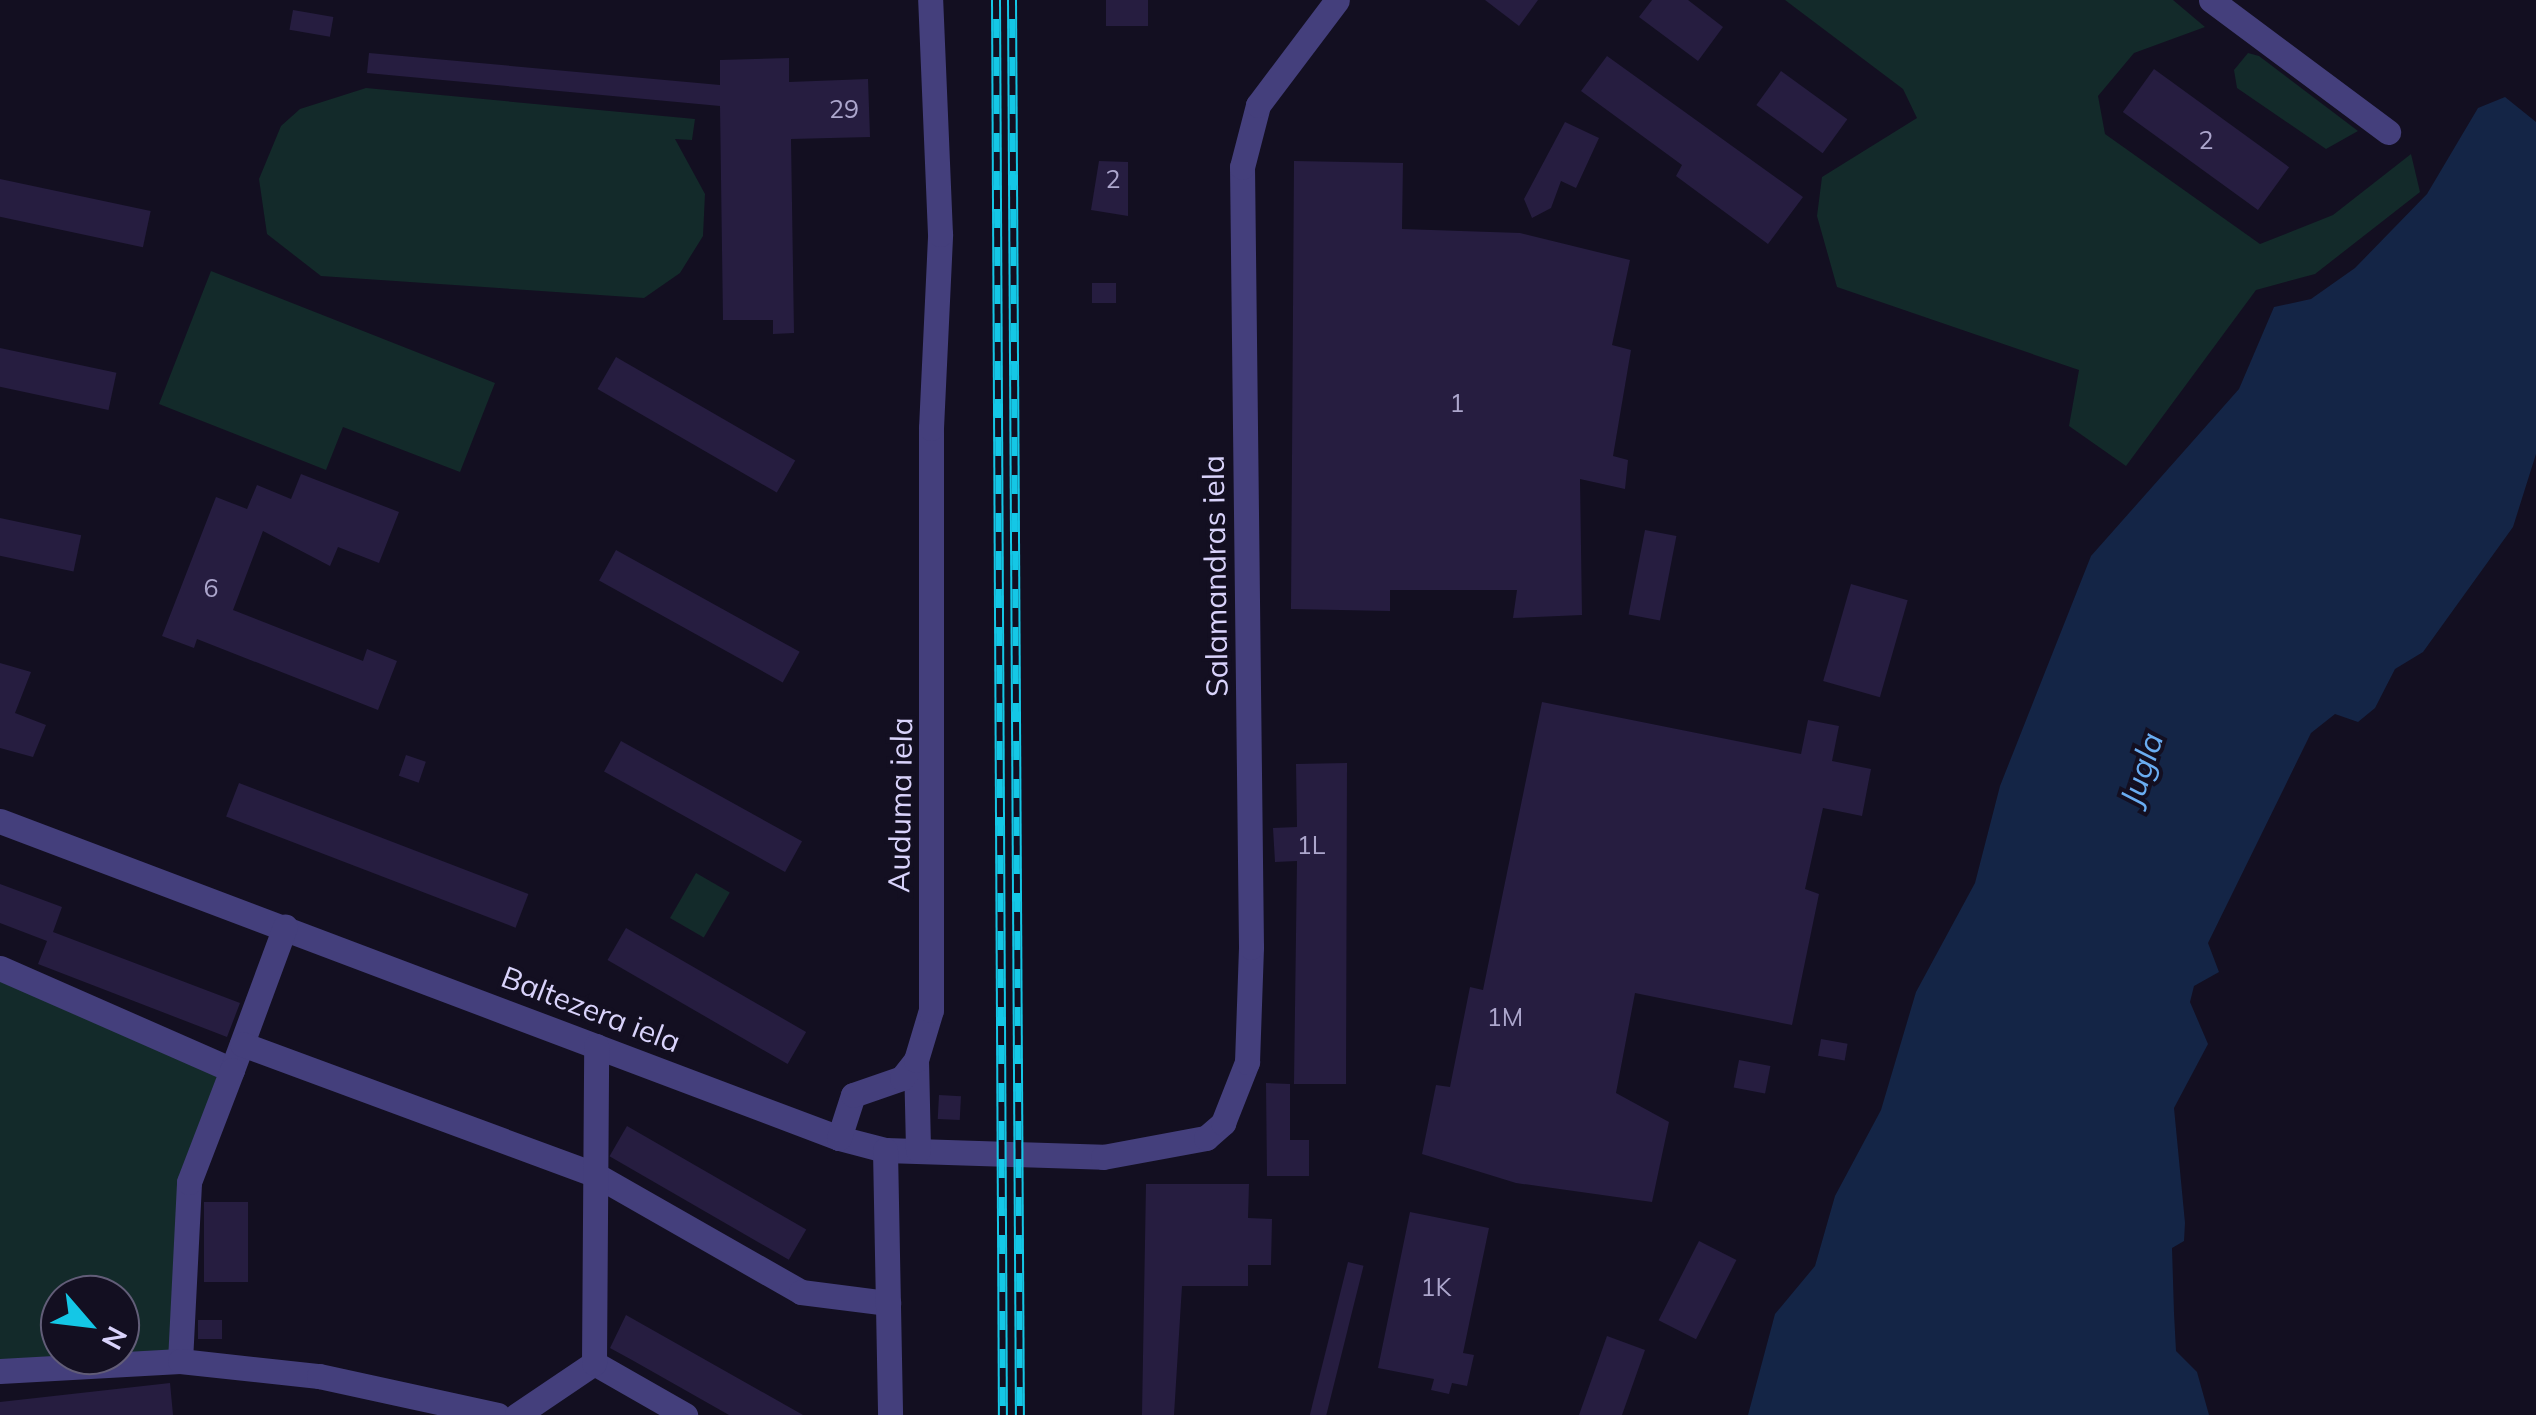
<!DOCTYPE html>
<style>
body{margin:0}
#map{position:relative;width:2536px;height:1415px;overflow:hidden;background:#130f21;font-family:Mulish,sans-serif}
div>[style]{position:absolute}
.green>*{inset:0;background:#132a2a;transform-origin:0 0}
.water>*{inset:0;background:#142546}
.building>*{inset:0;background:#261d40;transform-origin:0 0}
.minor>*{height:25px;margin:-12.5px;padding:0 12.5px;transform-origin:12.5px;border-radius:12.5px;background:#443f7c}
.rail>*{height:10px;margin-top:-5px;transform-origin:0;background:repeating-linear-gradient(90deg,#130f21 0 19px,#14c7e6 0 38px);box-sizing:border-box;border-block:2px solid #14c7e6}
span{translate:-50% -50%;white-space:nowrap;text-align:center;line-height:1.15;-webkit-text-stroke:8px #130f21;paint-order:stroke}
.number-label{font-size:25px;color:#aca6cc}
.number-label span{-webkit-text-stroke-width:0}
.street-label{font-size:30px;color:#d9d3fb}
.water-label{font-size:32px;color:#6aadf2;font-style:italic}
.north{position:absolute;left:40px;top:1275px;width:100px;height:100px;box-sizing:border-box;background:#130f21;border:2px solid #625d78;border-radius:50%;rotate:118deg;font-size:28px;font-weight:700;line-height:40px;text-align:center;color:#d9d3fb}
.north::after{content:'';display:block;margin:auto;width:35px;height:45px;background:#14c7e6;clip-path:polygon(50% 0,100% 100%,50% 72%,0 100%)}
</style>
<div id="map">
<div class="green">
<i style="clip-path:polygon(1785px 0,2173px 0,2205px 27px,2134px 53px,2098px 96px,2105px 134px,2260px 244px,2333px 215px,2411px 154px,2420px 192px,2315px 274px,2256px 290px,2126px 466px,2069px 426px,2079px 370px,1837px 287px,1817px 216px,1822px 177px,1917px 118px,1903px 89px)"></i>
<i style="clip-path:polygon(2248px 53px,2259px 56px,2358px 131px,2326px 149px,2237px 88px,2234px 70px)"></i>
<i style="clip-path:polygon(366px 88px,695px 119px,692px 140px,675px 139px,705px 194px,703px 236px,680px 273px,644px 298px,321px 276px,267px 234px,259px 179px,281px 126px,300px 109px)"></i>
<i style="clip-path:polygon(211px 271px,495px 383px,460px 472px,343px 427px,326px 470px,159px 404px)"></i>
<i style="left:696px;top:873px;width:39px;height:52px;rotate:30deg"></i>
<i style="clip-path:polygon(evenodd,0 975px,222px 1073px,182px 1185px,174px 1356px,0 1363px,0 975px,60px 1295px,120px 1295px,120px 1355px,60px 1355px,60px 1295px)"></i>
</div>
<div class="water">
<i style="clip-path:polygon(2505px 97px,2536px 122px,2536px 454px,2513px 527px,2423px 652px,2395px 669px,2375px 708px,2358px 722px,2335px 714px,2311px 733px,2208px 943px,2219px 972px,2194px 986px,2190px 1002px,2208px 1044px,2174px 1108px,2185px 1223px,2184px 1241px,2172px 1248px,2174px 1313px,2176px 1351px,2197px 1372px,2209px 1415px,1748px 1415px,1775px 1314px,1815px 1266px,1835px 1196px,1881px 1110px,1916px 992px,1975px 883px,2000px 786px,2091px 556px,2239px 389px,2274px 307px,2311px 299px,2355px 268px,2427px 194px,2478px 108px)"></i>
</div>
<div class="building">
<i style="left:1106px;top:0;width:42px;height:26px"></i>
<i style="clip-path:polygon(1485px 0,1538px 0,1519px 26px)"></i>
<i style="clip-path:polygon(1652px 0,1688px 0,1723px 27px,1698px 61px,1639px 17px)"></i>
<i style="left:293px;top:10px;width:41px;height:20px;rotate:10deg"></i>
<i style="clip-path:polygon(369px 53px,720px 85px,720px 60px,789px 58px,789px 82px,868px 79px,870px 137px,791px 139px,794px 333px,773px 334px,773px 320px,723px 320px,720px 106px,367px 73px)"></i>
<i style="clip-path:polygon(1607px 56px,1803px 197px,1768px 244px,1676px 176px,1682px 165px,1581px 91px)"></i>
<i style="left:2154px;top:69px;width:167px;height:53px;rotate:36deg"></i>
<i style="left:1781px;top:71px;width:82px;height:42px;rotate:36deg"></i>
<i style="clip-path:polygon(1565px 122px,1599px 138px,1576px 188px,1561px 181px,1551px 208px,1532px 218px,1524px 199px)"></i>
<i style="clip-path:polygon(1099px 161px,1128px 162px,1128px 216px,1091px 210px)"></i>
<i style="clip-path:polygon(1294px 161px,1403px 163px,1402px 229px,1520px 233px,1630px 260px,1612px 345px,1631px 350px,1613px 456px,1628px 460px,1625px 489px,1580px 479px,1582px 615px,1513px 618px,1517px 590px,1390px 590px,1390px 611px,1291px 609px)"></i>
<i style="left:0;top:179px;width:154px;height:37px;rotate:12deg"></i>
<i style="left:1092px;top:283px;width:24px;height:20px"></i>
<i style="left:0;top:348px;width:119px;height:38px;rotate:12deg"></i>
<i style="left:616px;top:357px;width:207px;height:37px;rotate:30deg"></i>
<i style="clip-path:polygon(301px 474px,399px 512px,379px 563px,338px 547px,330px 566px,263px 531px,233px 610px,363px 661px,367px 649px,397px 661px,378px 710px,197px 639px,194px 648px,162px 636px,216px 497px,247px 509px,257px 485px,291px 499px)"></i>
<i style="left:0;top:518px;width:83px;height:37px;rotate:12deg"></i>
<i style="left:1645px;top:530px;width:32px;height:86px;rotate:11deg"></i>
<i style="left:616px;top:550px;width:210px;height:35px;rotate:29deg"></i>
<i style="left:1851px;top:584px;width:59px;height:101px;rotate:16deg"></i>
<i style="clip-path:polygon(0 663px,31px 672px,15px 713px,46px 725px,33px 757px,0 748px)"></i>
<i style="clip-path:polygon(1542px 702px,1801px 754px,1808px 720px,1839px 726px,1832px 761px,1871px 769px,1862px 816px,1823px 808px,1805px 889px,1819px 894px,1792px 1025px,1635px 993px,1616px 1093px,1669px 1122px,1652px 1202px,1516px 1183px,1422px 1154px,1436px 1085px,1450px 1087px,1470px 987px,1483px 990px)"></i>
<i style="left:621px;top:741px;width:207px;height:35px;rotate:29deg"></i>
<i style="left:406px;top:755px;width:21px;height:22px;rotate:19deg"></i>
<i style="clip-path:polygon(1347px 763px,1346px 1084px,1294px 1084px,1297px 861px,1275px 862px,1273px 828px,1297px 827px,1296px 764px)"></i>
<i style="left:239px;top:783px;width:310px;height:36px;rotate:21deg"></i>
<i style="clip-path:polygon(0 884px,62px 907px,53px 932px,240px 1003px,227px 1037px,38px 964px,47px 941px,0 923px)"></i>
<i style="left:626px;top:928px;width:208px;height:37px;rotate:30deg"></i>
<i style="left:1821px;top:1039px;width:27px;height:17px;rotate:10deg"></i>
<i style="left:1739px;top:1060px;width:32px;height:28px;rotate:11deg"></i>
<i style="clip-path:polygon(1266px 1083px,1290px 1084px,1290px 1140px,1309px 1140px,1309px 1176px,1267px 1176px)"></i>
<i style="left:939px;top:1095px;width:22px;height:24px;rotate:3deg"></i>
<i style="left:627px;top:1126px;width:207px;height:35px;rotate:30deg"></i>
<i style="clip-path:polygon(1146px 1184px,1249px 1184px,1248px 1218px,1272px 1219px,1271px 1265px,1248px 1265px,1248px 1286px,1182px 1286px,1174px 1415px,1142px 1415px)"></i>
<i style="left:204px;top:1202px;width:44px;height:80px"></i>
<i style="clip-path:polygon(1410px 1212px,1489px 1228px,1463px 1353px,1474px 1355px,1467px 1386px,1452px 1383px,1449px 1394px,1431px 1390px,1434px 1379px,1378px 1368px)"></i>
<i style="left:1699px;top:1241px;width:42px;height:89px;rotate:27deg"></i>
<i style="left:1348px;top:1262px;width:16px;height:158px;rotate:14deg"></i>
<i style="clip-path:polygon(626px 1315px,803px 1415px,729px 1415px,632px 1360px,610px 1348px)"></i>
<i style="left:198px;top:1320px;width:24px;height:19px"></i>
<i style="clip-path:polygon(1607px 1336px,1645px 1350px,1622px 1415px,1579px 1415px)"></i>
<i style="clip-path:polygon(170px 1383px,173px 1415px,0 1415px,0 1402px)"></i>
</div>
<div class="minor">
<i style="left:2211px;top:0;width:221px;rotate:36.7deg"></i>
<i style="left:0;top:821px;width:897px;rotate:20.7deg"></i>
<i style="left:839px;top:1138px;width:48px;rotate:14.6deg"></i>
<i style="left:885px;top:1150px;width:218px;rotate:1.8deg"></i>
<i style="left:1103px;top:1157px;width:105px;rotate:-10.5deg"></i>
<i style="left:1206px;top:1138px;width:23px;rotate:-41deg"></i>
<i style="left:1223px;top:1123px;width:66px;rotate:-68.5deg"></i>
<i style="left:1247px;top:1062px;width:115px;rotate:-88deg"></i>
<i style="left:1251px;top:947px;width:780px;rotate:-90.66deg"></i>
<i style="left:1242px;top:167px;width:64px;rotate:-75.5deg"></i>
<i style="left:1258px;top:105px;width:131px;rotate:-53deg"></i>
<i style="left:0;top:968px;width:253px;rotate:23.7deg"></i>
<i style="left:232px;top:1070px;width:153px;rotate:-69.7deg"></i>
<i style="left:242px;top:1044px;width:377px;rotate:20.3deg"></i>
<i style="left:596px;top:1175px;width:236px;rotate:29.7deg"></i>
<i style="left:801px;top:1292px;width:88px;rotate:7.2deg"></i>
<i style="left:916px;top:1060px;width:90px;rotate:88.7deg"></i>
<i style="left:839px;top:1138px;width:45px;rotate:-72deg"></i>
<i style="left:853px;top:1095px;width:52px;rotate:-19.1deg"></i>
<i style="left:902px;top:1078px;width:23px;rotate:-52deg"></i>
<i style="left:916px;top:1060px;width:52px;rotate:-73.3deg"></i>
<i style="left:931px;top:1010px;width:582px;rotate:-90deg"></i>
<i style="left:931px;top:428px;width:194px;rotate:-87.3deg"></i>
<i style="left:940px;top:234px;width:234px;rotate:-92.4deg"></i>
<i style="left:885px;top:1150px;width:265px;rotate:88.9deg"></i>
<i style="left:180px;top:1361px;width:179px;rotate:-87.1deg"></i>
<i style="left:189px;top:1182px;width:120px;rotate:-69deg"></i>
<i style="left:594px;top:1363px;width:105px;rotate:29.7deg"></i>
<i style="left:0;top:1371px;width:180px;rotate:-3.2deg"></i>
<i style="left:180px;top:1361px;width:140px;rotate:6.2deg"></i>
<i style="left:319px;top:1376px;width:183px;rotate:12.3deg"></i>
<i style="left:517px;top:1415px;width:93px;rotate:-34deg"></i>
<i style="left:594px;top:1363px;width:317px;rotate:-89.6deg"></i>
</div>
<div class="rail">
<i style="left:996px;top:0;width:1415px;rotate:89.72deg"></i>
<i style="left:1012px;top:0;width:1415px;rotate:89.68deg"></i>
</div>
<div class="number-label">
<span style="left:844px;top:109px">29</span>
<span style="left:2206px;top:140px">2</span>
<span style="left:1113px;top:179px">2</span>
<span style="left:1457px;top:403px">1</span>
<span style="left:211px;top:588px">6</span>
<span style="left:1311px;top:845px">1L</span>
<span style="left:1505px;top:1017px">1M</span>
<span style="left:1436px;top:1287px">1K</span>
</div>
<div class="street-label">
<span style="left:1215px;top:576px;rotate:-91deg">Salamandras iela</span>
<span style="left:900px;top:805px;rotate:-89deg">Auduma iela</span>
<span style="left:591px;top:1009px;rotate:21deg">Baltezera iela</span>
</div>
<div class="water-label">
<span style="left:2141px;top:769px;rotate:-72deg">Jugla</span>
</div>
<div class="north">N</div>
</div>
